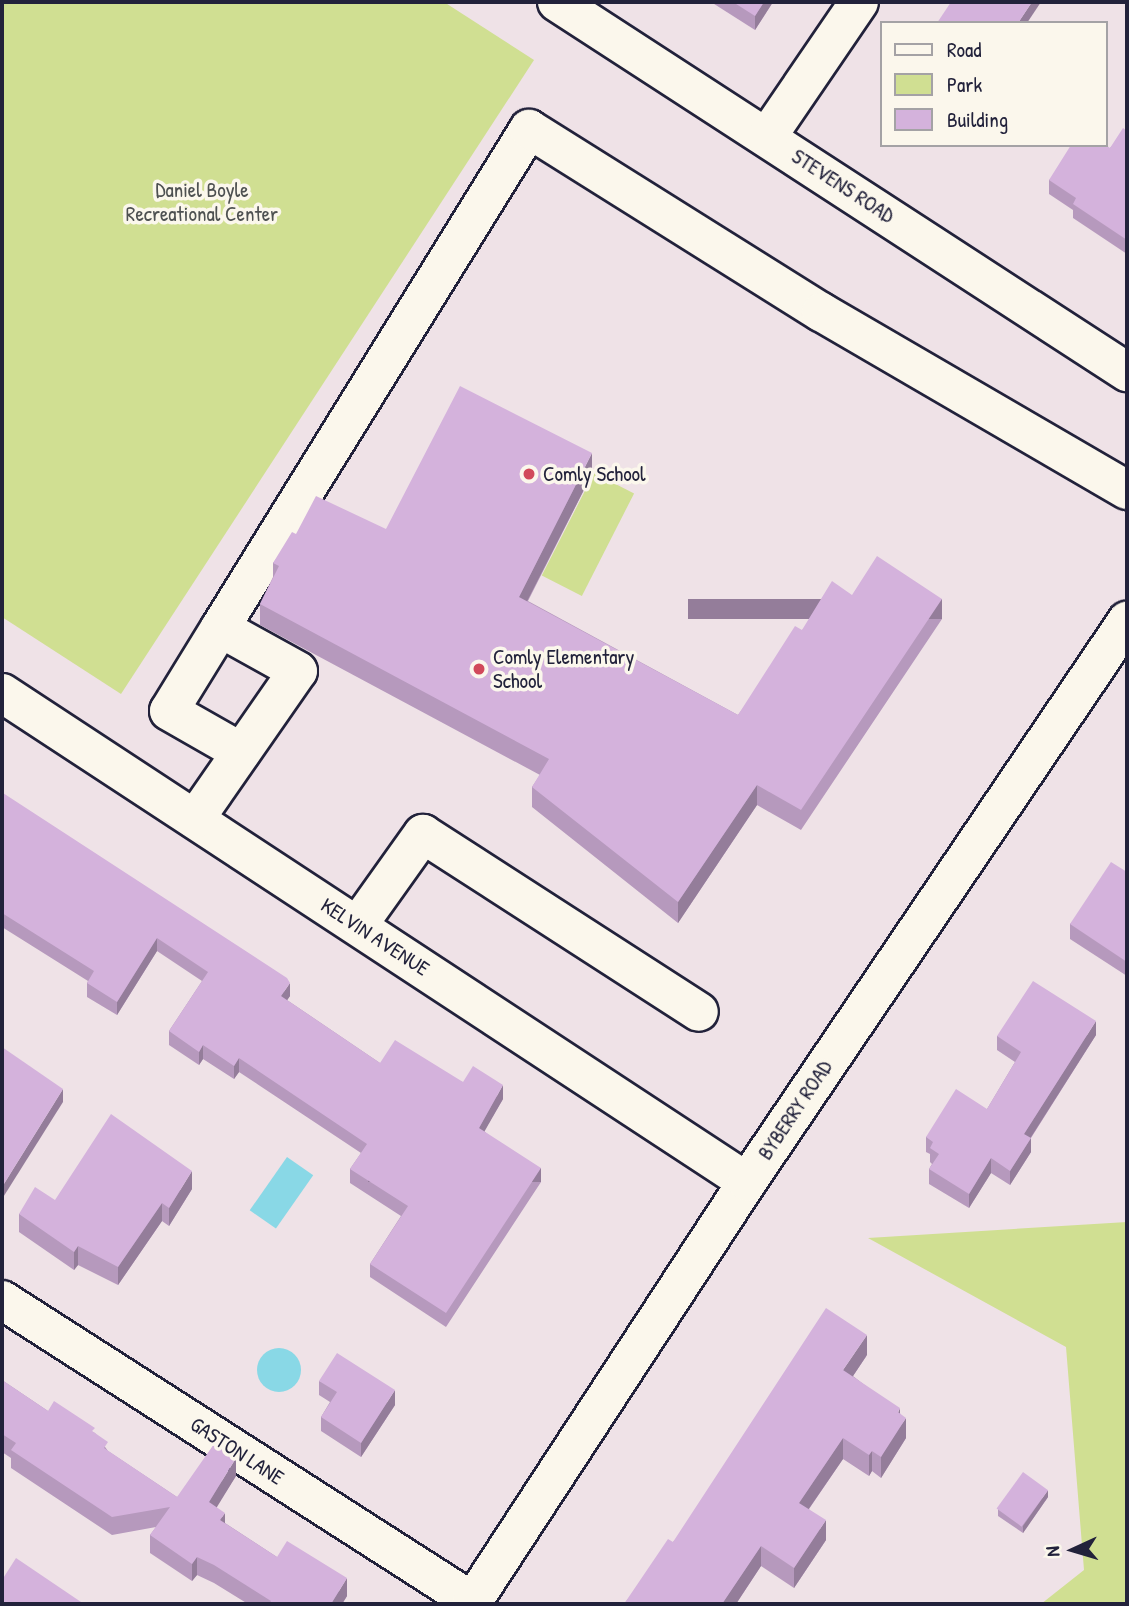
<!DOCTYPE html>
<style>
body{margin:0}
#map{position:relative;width:1129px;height:1606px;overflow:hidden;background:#efe2e7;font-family:"Patrick Hand",sans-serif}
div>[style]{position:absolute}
.green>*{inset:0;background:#d0df92;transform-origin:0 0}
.water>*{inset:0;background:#89d8e6;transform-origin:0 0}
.round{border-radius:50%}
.roads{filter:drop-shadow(2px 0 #22223b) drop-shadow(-2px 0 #22223b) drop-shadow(0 2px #22223b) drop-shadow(0 -2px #22223b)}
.minor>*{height:38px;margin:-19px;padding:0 19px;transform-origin:19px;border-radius:19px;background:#fbf7ec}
.major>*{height:38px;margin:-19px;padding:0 19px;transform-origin:19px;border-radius:19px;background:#fbf7ec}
.wall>*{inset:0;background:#b699bd}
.shaded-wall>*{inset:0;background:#947d9a;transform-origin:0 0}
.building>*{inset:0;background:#d4b2dc;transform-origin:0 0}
.dots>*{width:19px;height:19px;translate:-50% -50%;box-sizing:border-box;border:4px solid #fbf7ec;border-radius:50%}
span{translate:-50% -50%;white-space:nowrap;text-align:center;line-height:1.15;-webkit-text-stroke:7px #fbf7ec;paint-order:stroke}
.street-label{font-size:21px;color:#22223b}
.park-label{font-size:21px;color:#4e5151}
.poi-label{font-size:21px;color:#22223b}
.left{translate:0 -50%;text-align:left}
.frame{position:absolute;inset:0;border:4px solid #22223b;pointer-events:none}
.legend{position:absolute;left:880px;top:21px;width:228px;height:126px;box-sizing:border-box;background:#fbf7ec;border:2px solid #a4a2a5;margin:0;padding:9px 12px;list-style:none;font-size:21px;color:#22223b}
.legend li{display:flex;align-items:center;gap:14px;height:35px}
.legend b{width:35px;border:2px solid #a4a2a5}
.north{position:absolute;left:1038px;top:1515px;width:70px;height:70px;-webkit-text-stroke:5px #fbf7ec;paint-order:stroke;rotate:266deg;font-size:19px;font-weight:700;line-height:28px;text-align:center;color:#22223b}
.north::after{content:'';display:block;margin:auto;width:24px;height:32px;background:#22223b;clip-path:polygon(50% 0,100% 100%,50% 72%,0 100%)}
</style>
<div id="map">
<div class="green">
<i style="clip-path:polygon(2px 2px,444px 2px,534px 60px,121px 694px,2px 617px)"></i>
<i style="left:594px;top:473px;width:45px;height:115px;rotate:27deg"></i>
<i style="clip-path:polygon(1127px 1222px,1127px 1604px,1041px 1604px,1084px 1570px,1066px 1347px,868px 1238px)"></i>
</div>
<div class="water">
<i style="left:287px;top:1157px;width:32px;height:65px;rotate:35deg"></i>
<i class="round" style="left:257px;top:1348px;width:44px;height:44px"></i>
</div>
<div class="roads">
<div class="minor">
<i style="left:557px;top:2px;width:680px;rotate:32.99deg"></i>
<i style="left:767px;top:137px;width:163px;rotate:-55.7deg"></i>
<i style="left:220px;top:628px;width:587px;rotate:-58.23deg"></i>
<i style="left:529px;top:129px;width:345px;rotate:32.1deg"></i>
<i style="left:821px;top:312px;width:354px;rotate:30.2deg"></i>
<i style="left:2px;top:693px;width:891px;rotate:33.28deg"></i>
<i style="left:195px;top:819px;width:180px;rotate:-55.2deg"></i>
<i style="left:298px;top:671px;width:89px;rotate:-151.1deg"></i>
<i style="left:220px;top:628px;width:97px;rotate:121.6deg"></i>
<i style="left:169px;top:711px;width:83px;rotate:29.7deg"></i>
<i style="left:358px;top:925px;width:112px;rotate:-54.5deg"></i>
<i style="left:423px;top:834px;width:328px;rotate:32.8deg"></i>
<i style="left:2px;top:1300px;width:560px;rotate:32.67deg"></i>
</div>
<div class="major">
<i style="left:471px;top:1604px;width:504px;rotate:-56.81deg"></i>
<i style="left:747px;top:1182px;width:678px;rotate:-55.89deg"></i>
</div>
</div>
<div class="wall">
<i style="clip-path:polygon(711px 2px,773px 2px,755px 30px)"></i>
<i style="clip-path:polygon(1127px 131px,1127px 254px,1073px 218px,1073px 210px,1049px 194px,1049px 180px,1110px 148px)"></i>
<i style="clip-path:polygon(592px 474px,528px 601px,738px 715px,802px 630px,852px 595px,942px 619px,801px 830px,757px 805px,678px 923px,532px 807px,532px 787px,540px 775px,260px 625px,260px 604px,273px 577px,273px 563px,296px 534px,386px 529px)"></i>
<i style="clip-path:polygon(2px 794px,290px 996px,287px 1000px,380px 1063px,463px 1082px,503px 1099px,484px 1131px,541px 1182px,446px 1327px,370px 1277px,370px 1264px,401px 1216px,350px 1183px,350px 1169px,361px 1153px,239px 1072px,234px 1079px,203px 1059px,199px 1065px,169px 1045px,169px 1031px,202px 981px,157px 951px,117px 1015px,87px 997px,87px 983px,88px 981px,2px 927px)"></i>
<i style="clip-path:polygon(1127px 872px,1127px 976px,1070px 939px,1070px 924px)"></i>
<i style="clip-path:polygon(1096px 1035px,1031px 1138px,1031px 1152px,1010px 1185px,991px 1173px,969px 1208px,929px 1184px,929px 1169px,932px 1164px,930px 1162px,930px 1154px,926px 1152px,926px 1137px,987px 1109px,1015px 1062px,997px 1050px,997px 1036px)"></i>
<i style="clip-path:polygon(192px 1189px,169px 1226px,162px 1221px,118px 1285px,78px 1265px,74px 1270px,19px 1232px,19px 1214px,55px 1200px)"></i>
<i style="clip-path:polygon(867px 1355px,853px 1376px,900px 1413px,906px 1438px,881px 1478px,872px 1471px,869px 1476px,843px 1459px,809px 1509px,826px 1540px,794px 1588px,761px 1566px,736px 1604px,624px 1604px,673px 1542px)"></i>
<i style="clip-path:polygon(2px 1380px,48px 1411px,95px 1433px,108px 1451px,177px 1497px,236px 1476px,216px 1507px,225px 1523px,277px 1557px,347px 1596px,342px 1604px,248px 1604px,214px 1583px,197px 1575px,192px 1581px,150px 1553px,150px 1535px,156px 1527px,112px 1535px,11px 1468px,11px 1458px,2px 1452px)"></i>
<i style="clip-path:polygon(319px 1381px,395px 1405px,361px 1457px,321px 1431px,321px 1417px,330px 1402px,319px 1395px)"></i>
<i style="clip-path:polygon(1048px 1497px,1023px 1533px,998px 1516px,998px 1509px)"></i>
</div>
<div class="shaded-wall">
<i style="clip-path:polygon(764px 2px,773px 2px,755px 30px,755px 16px)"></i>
<i style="clip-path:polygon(1032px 2px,1041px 2px,1027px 23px,1018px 23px)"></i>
<i style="clip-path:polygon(592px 453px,592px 474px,519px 617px,519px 597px)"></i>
<i style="left:942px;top:599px;width:20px;height:254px;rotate:90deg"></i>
<i style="clip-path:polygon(757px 785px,757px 805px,678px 923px,678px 902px)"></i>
<i style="clip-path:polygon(157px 938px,157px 951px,117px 1015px,117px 1002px)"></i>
<i style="clip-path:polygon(290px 983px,290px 996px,281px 1009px,281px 996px)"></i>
<i style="clip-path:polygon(1096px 1021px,1096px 1035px,1024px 1148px,1024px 1134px)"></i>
<i style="clip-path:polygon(203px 1045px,203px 1059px,199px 1065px,199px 1052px)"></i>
<i style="clip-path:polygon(239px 1058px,239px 1072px,234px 1079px,234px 1066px)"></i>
<i style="clip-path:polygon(503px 1085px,503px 1099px,479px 1141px,479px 1128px)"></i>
<i style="clip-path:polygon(63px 1089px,63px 1102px,2px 1199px,2px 1187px)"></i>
<i style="clip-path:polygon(1031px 1138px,1031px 1152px,1010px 1185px,1010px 1171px)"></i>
<i style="clip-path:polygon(991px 1158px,991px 1173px,969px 1208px,969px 1194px)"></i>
<i style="left:541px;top:1168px;width:14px;height:173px;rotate:90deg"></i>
<i style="clip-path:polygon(192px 1171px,192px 1189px,169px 1226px,169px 1208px)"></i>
<i style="clip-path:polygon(162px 1203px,162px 1221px,118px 1285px,118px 1267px)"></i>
<i style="clip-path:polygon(78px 1246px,78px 1265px,74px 1270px,74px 1252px)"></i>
<i style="clip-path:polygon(867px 1335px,867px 1355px,843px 1391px,843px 1370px)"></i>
<i style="clip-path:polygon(395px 1390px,395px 1405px,361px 1457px,361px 1443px)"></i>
<i style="clip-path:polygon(900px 1408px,900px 1427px,906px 1418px,906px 1438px,881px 1478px,881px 1457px)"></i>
<i style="clip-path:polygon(843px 1438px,843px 1459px,799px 1523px,799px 1503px)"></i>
<i style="clip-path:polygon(872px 1451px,872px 1471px,869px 1476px,869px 1455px)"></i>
<i style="clip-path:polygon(236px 1458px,236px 1476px,209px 1520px,209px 1502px)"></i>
<i style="clip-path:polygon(1048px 1490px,1048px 1497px,1023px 1533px,1023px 1526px)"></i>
<i style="clip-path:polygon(225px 1513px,225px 1531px,220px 1520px)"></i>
<i style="clip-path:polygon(826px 1520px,826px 1540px,794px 1588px,794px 1568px)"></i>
<i style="clip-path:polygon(761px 1546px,761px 1566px,736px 1604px,722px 1604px)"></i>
<i style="clip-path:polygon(197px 1557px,197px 1575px,192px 1581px,192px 1564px)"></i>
<i style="clip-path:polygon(347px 1578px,347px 1596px,342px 1604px,331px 1604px)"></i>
</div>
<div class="building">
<i style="clip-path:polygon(733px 2px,764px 2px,755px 16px)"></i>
<i style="clip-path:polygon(951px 2px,1032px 2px,1018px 23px,937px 23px)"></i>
<i style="clip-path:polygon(1123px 128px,1127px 131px,1127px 240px,1073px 204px,1076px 198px,1049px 180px,1071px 145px,1106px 145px,1110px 148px)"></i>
<i style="clip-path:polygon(460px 386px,592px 453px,519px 597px,738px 715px,795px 626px,802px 630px,832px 581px,852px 595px,877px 556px,942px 599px,801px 810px,757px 785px,678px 902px,532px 787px,549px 759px,260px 604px,279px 566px,273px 563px,292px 532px,296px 534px,316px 496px,386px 529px)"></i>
<i style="clip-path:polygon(3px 793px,287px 978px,290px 983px,281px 996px,380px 1063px,395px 1040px,463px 1082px,473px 1066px,503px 1085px,479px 1128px,541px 1168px,446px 1313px,370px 1264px,408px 1206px,350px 1169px,367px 1144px,239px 1058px,234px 1066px,203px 1045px,199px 1052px,169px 1031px,208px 972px,157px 938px,117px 1002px,87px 983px,94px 971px,2px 913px)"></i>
<i style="clip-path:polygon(1111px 862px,1127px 872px,1127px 962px,1070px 924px)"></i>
<i style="clip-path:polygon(1033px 981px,1096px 1021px,1024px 1134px,1031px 1138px,1010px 1171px,991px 1158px,969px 1194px,929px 1169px,939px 1154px,930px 1148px,933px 1142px,926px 1137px,956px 1089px,987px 1109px,1021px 1052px,997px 1036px)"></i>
<i style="clip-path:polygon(2px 1047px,63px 1089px,2px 1187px)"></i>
<i style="clip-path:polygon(111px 1114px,192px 1171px,169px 1208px,162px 1203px,118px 1267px,78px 1246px,74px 1252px,19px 1214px,35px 1187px,55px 1200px)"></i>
<i style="clip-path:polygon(826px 1308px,867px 1335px,843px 1370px,900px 1408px,898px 1412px,906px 1418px,881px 1457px,872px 1451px,869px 1455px,843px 1438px,799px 1503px,826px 1520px,794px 1568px,761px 1546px,722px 1604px,624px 1604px,668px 1539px,673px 1542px)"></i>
<i style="clip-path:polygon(337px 1353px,395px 1390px,361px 1443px,321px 1417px,337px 1392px,319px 1381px)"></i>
<i style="clip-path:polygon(2px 1380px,48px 1411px,54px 1401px,95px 1428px,92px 1431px,108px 1442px,104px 1448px,177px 1497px,214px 1444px,236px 1458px,209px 1502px,225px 1513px,220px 1520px,277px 1557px,287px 1541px,347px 1578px,331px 1604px,269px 1604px,271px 1601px,214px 1565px,197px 1557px,192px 1564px,150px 1535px,170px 1507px,112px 1517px,11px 1450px,16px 1443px,2px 1434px)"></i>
<i style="left:1023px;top:1472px;width:31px;height:45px;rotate:36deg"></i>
<i style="clip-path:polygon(16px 1558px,84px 1604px,2px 1604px,2px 1580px)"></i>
</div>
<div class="dots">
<i style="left:529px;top:474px;background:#d1495b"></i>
<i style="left:479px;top:669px;background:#d1495b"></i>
</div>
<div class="street-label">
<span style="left:843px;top:186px;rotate:33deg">STEVENS ROAD</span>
<span style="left:375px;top:937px;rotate:33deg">KELVIN AVENUE</span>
<span style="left:795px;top:1110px;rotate:-56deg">BYBERRY ROAD</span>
<span style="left:237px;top:1451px;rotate:33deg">GASTON LANE</span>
</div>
<div class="park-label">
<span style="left:202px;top:202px">Daniel Boyle<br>Recreational Center</span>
</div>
<div class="poi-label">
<span class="left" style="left:543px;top:474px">Comly School</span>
<span class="left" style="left:493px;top:669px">Comly Elementary<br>School</span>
</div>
<div class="frame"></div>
<ul class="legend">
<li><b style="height:9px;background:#fbf7ec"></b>Road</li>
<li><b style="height:19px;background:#d0df92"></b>Park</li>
<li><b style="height:19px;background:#d4b2dc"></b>Building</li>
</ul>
<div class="north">N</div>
</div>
